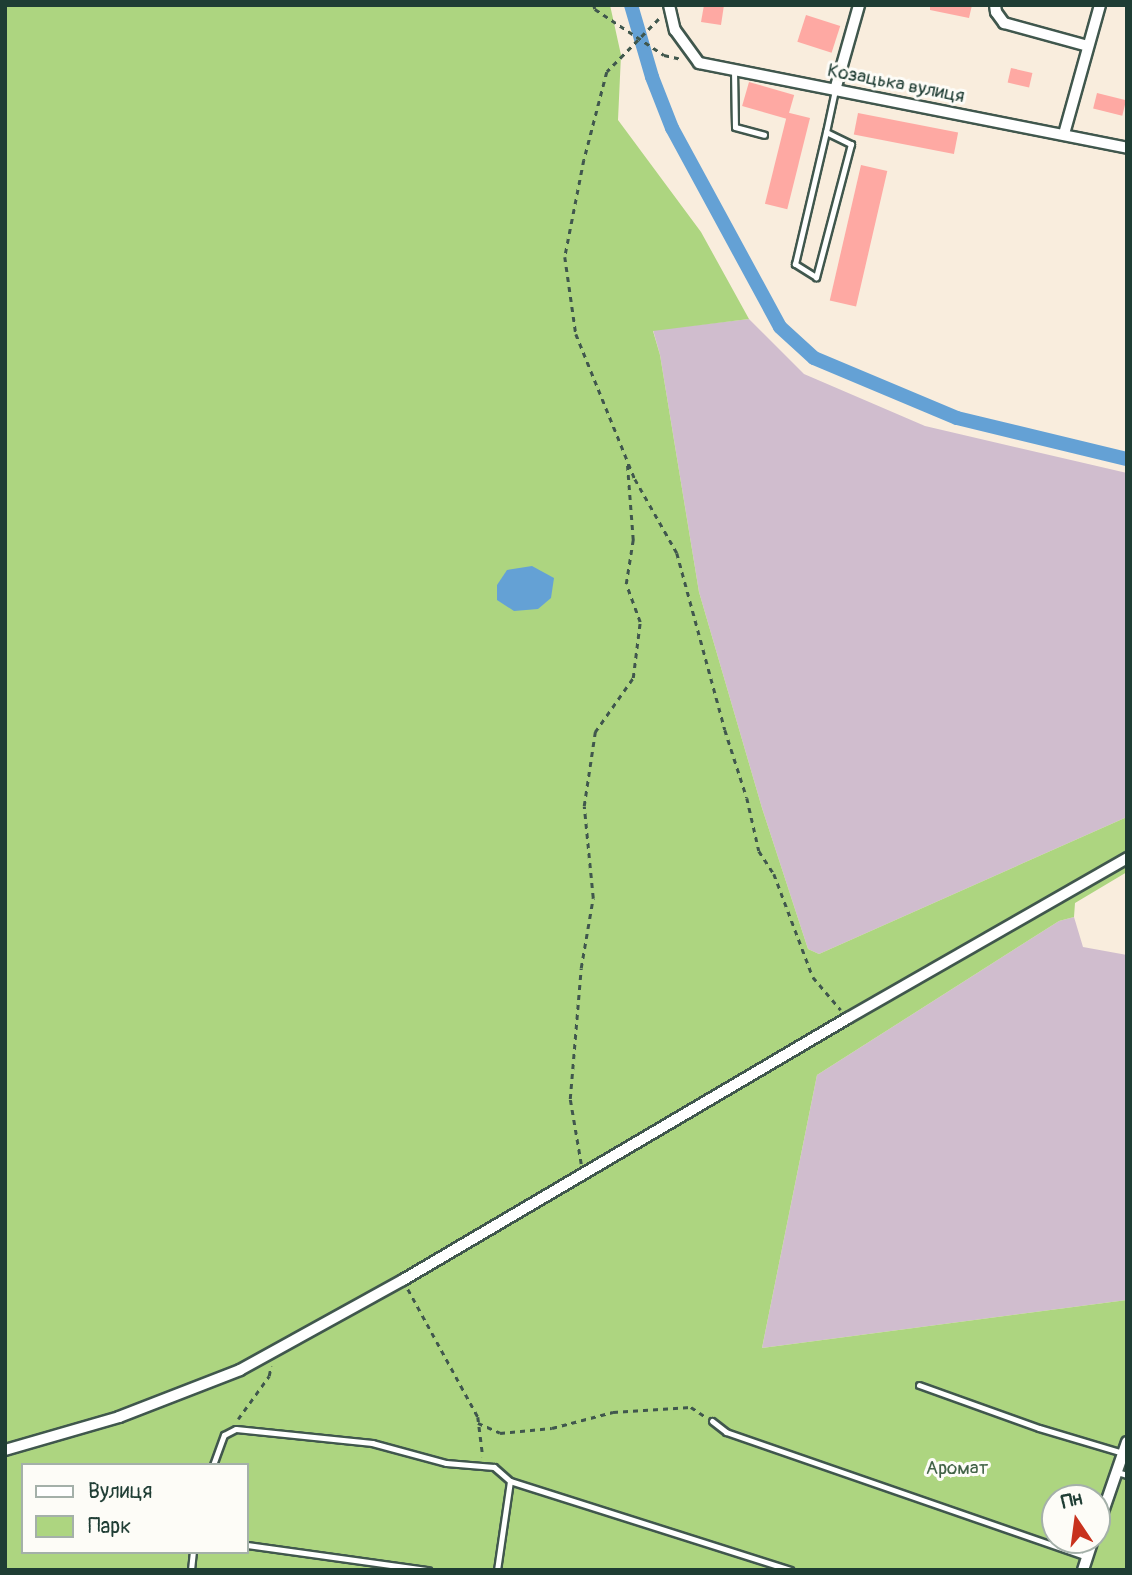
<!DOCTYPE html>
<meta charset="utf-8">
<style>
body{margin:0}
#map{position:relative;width:1132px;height:1575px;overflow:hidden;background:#f9eddd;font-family:Pangolin,sans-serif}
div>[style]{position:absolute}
.industrial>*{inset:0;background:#d0bdce}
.green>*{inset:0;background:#add580}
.water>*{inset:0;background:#64a1d5}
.canal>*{height:14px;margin:-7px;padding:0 7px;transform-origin:7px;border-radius:7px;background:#64a1d5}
.building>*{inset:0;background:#fea9a3;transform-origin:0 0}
.path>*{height:2.5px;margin-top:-1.25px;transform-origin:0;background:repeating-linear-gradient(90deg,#40574d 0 5px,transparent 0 10px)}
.roads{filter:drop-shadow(2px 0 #40574d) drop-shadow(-2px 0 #40574d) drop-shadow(0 2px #40574d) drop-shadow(0 -2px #40574d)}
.service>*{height:5px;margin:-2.5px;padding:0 2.5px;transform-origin:2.5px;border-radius:2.5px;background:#fff}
.minor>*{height:10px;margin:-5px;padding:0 5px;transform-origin:5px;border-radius:5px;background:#fff}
span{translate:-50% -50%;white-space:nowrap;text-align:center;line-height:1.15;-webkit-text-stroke:6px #fdfcf7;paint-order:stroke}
.street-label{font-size:19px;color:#1f3d34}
.park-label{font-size:19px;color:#426347}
.frame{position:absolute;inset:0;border:7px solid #1f3d34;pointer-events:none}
.legend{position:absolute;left:21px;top:1463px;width:228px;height:91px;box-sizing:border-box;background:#fdfcf7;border:2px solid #a4b0a9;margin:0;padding:9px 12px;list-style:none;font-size:21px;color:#1f3d34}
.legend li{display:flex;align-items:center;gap:14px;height:35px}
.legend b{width:35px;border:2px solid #a4b0a9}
.north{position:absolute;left:1041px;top:1484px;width:70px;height:70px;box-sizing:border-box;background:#fdfcf7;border:2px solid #a4b0a9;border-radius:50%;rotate:347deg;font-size:19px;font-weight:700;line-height:28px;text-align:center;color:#1f3d34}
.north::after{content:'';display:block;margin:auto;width:24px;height:32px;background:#c8321e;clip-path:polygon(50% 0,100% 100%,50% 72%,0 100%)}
</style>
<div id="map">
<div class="industrial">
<i style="clip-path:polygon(749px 319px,804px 374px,925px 426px,1127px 473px,1127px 817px,819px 954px,808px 949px,762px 808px,699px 592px,660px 355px,653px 330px)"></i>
<i style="clip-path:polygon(1074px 917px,1083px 947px,1127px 955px,1127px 1300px,762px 1348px,817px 1075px,1059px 921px)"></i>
</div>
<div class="green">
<i style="clip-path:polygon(evenodd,5px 5px,610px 5px,621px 55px,618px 120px,701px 232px,749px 319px,653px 331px,660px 355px,699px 592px,762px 808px,808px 949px,819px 954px,1127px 817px,1127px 872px,1075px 903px,1074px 917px,1059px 921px,817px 1075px,762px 1348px,1127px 1300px,1127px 1570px,5px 1570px,5px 5px,23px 1465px,247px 1465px,247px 1552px,23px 1552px,23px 1465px,5px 5px,1055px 1498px,1097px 1498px,1097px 1540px,1055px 1540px,1055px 1498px)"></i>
</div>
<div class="water">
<i style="clip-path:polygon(532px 566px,554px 578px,551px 598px,538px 609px,514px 611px,497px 600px,497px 585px,507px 570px)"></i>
</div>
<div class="canal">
<i style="left:631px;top:5px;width:75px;rotate:73.7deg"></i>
<i style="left:652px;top:77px;width:55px;rotate:68.6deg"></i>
<i style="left:672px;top:128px;width:226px;rotate:61.5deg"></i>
<i style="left:780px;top:327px;width:46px;rotate:42.4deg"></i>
<i style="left:814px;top:358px;width:155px;rotate:22.8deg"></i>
<i style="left:957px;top:418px;width:175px;rotate:13.6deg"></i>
</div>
<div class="building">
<i style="clip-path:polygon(704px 5px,724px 5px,721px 25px,701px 22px)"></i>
<i style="clip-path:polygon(930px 5px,972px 5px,969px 18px,930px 10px)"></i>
<i style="left:806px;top:15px;width:36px;height:28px;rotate:18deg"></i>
<i style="left:1011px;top:68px;width:22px;height:15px;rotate:13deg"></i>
<i style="left:749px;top:82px;width:47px;height:25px;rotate:16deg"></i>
<i style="left:1097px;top:93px;width:30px;height:16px;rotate:14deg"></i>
<i style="left:858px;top:113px;width:102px;height:22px;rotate:11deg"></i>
<i style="left:810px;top:118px;width:94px;height:23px;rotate:104deg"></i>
<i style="left:861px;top:165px;width:27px;height:139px;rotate:13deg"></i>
</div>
<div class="path">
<i style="left:594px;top:5px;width:4px;rotate:76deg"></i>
<i style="left:595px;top:9px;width:83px;rotate:33.7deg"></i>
<i style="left:664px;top:55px;width:18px;rotate:13deg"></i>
<i style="left:659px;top:19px;width:74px;rotate:134.5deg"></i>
<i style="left:607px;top:72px;width:91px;rotate:104.6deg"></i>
<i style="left:584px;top:160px;width:99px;rotate:101.1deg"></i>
<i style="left:565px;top:257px;width:78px;rotate:81.9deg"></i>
<i style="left:576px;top:334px;width:157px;rotate:67.9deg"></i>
<i style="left:635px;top:479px;width:85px;rotate:60.4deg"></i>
<i style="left:677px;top:553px;width:183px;rotate:74.8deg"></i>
<i style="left:725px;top:730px;width:71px;rotate:72.1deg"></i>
<i style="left:747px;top:798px;width:54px;rotate:77.2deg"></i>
<i style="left:759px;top:851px;width:27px;rotate:57deg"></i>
<i style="left:774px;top:874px;width:110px;rotate:69.3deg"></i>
<i style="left:813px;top:977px;width:43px;rotate:49.7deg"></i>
<i style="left:581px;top:1164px;width:66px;rotate:-99.6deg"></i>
<i style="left:570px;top:1099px;width:131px;rotate:-85.2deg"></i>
<i style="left:581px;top:968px;width:71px;rotate:-80.3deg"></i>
<i style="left:593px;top:898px;width:92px;rotate:-95.6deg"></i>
<i style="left:584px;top:806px;width:75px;rotate:-81.5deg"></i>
<i style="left:595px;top:732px;width:66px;rotate:-54.9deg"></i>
<i style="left:633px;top:678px;width:56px;rotate:-82.9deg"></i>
<i style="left:640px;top:622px;width:40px;rotate:-110.2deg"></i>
<i style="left:626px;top:584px;width:45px;rotate:-81deg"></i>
<i style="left:633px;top:540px;width:78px;rotate:-94.4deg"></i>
<i style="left:408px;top:1289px;width:146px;rotate:61.3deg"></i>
<i style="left:478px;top:1417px;width:40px;rotate:82.9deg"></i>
<i style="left:238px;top:1419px;width:53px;rotate:-54.2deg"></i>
<i style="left:269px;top:1376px;width:10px;rotate:-79deg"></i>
<i style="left:478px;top:1423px;width:24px;rotate:24deg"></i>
<i style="left:500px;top:1433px;width:52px;rotate:-5.5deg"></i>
<i style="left:552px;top:1428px;width:63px;rotate:-14.7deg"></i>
<i style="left:613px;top:1412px;width:78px;rotate:-3.7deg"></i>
<i style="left:691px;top:1407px;width:18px;rotate:34deg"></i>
</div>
<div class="roads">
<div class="service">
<i style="left:734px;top:70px;width:57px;rotate:89deg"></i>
<i style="left:735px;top:127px;width:30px;rotate:15deg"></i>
<i style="left:826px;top:132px;width:28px;rotate:26deg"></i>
<i style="left:851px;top:144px;width:138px;rotate:104.7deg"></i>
<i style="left:816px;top:277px;width:25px;rotate:-148deg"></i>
<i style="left:795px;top:264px;width:136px;rotate:-76.8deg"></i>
<i style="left:826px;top:132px;width:43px;rotate:-77.9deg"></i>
<i style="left:919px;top:1385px;width:127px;rotate:19.7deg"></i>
<i style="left:1039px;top:1428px;width:88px;rotate:16.6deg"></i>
<i style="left:712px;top:1421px;width:18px;rotate:38deg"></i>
<i style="left:726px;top:1432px;width:382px;rotate:19.1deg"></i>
<i style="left:213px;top:1465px;width:32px;rotate:-70deg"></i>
<i style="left:224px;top:1435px;width:13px;rotate:-27deg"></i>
<i style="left:236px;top:1429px;width:137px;rotate:5.9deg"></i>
<i style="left:372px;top:1443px;width:77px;rotate:15.1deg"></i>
<i style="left:446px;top:1463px;width:48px;rotate:4.8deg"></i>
<i style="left:494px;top:1467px;width:21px;rotate:41deg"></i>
<i style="left:510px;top:1481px;width:90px;rotate:98.3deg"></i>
<i style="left:1117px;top:1472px;width:10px;rotate:17deg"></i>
<i style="left:510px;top:1481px;width:294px;rotate:17.6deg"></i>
<i style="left:247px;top:1545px;width:183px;rotate:7.9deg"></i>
<i style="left:191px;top:1570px;width:18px;rotate:-84deg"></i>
</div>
<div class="minor">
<i style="left:669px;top:5px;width:26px;rotate:77deg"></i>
<i style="left:675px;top:30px;width:41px;rotate:54deg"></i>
<i style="left:699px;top:63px;width:436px;rotate:11.2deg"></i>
<i style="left:995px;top:5px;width:7px;rotate:82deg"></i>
<i style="left:996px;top:12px;width:14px;rotate:54deg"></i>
<i style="left:1004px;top:23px;width:87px;rotate:15.3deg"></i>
<i style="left:835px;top:90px;width:88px;rotate:-74.2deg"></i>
<i style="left:1064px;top:134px;width:134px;rotate:-74.4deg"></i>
<i style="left:5px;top:1450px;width:119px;rotate:-16.1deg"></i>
<i style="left:119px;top:1417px;width:130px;rotate:-21.2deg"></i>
<i style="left:240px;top:1370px;width:186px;rotate:-28.9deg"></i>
<i style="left:403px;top:1280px;width:516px;rotate:-30.49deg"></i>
<i style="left:848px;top:1018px;width:322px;rotate:-29.8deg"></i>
<i style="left:1097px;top:1529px;width:92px;rotate:-71deg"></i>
<i style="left:1083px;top:1570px;width:32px;rotate:-72deg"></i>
</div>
</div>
<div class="street-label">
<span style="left:896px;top:84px;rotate:11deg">Козацька вулиця</span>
</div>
<div class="park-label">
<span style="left:957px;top:1469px">Аромат</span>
</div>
<div class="frame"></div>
<ul class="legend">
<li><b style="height:9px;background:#fff"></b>Вулиця</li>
<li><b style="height:19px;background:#add580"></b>Парк</li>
</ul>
<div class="north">Пн</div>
</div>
